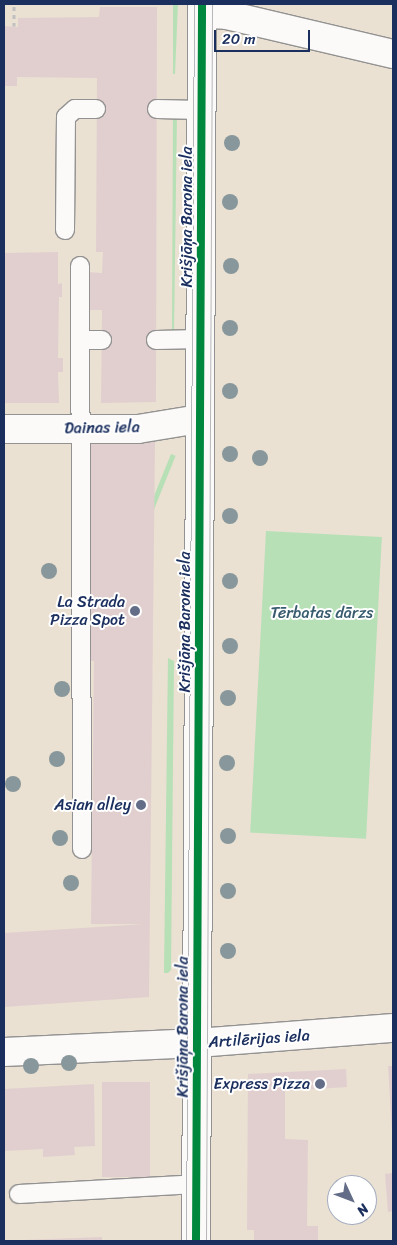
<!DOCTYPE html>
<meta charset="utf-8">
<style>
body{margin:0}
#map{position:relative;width:397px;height:1245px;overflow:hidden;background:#eae1d2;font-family:Sriracha,sans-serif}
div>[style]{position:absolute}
.green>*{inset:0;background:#b7e0b6;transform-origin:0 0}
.building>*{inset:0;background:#e1cfcf;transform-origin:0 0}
.path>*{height:3px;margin-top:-1.5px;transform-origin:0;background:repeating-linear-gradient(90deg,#c0c0c2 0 4px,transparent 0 8px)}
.roads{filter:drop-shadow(1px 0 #939292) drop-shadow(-1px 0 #939292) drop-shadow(0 1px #939292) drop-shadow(0 -1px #939292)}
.lane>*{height:18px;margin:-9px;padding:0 9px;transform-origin:9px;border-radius:9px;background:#fcfaf8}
.street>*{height:28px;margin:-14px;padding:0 14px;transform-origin:14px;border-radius:14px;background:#fcfaf8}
.secondary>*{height:28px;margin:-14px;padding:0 14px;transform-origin:14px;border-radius:14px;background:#fcfaf8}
.tram>*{height:1px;margin:-0.5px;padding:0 0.5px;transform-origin:0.5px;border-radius:0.5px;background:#b6b7ba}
.cycleway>*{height:8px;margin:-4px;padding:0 4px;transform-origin:4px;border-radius:4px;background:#00873e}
.trees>*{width:16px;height:16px;margin:-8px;border-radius:50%;background:#88979b}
.dots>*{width:14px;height:14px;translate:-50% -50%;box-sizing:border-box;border:2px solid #fff;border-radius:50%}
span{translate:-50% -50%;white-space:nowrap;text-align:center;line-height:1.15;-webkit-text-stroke:4px #fff;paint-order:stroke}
.street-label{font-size:16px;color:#1b2f5e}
.poi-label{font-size:16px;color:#1b2f5e}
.right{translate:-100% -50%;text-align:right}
.park-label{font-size:16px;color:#385b6e}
.frame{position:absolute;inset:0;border:5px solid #1b2f5e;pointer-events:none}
.north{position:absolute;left:327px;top:1175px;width:50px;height:50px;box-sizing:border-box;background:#fff;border:1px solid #a4acbf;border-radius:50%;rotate:133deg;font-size:14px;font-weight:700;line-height:20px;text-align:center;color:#1b2f5e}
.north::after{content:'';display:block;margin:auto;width:18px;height:22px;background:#636d87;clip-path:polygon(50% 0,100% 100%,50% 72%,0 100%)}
.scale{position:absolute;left:214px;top:30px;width:96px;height:22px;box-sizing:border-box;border:2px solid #1b2f5e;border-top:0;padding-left:6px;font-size:15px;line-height:18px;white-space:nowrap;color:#1b2f5e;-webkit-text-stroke:4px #fff;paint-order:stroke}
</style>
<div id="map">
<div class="green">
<i style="clip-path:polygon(173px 4px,178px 4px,175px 74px,173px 74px)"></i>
<i style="clip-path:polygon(173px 112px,177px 113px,174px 331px,172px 331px)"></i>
<i style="left:171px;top:454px;width:5px;height:190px;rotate:22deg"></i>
<i style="left:266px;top:531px;width:116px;height:302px;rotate:3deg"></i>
<i style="clip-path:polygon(168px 658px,174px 661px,171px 970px,168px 973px,164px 973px)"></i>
</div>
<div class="building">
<i style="clip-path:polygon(100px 7px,157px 7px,156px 402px,101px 403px,102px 310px,87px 310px,88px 272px,102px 273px,103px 252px,96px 252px,97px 78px,17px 77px,17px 86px,4px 86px,4px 26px,18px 27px,18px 18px,99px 17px)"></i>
<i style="clip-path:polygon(58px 252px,58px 284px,62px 283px,62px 297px,59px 297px,58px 358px,63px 358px,63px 372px,58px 372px,59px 403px,4px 403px,4px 253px)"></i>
<i style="clip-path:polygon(90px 441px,155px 442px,149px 997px,4px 1007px,4px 933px,144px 924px,91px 924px,94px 661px,90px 661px)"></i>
<i style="clip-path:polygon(388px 1066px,393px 1066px,393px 1131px,392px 1131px)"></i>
<i style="clip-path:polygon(346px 1069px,347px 1087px,285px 1091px,285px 1139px,308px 1140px,307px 1226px,318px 1226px,318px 1241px,254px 1241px,254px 1230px,247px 1230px,248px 1074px)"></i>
<i style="left:150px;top:1082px;width:95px;height:48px;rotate:90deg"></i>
<i style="clip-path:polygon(94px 1084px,95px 1146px,74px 1147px,75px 1155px,43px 1157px,43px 1149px,4px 1151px,4px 1089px)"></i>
<i style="clip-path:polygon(393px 1173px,393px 1211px,388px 1212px,385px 1174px)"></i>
<i style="clip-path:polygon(102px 1237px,102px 1241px,23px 1241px,23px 1240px)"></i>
</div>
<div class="path">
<i style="left:14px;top:26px;width:22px;rotate:-90deg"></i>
</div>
<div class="roads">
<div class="lane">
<i style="left:157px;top:109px;width:44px;rotate:1.3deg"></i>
<i style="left:65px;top:230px;width:113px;rotate:-89.5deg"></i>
<i style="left:66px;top:117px;width:12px;rotate:-42deg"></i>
<i style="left:75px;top:109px;width:21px"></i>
<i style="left:80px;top:266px;width:583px;rotate:89.8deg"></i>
<i style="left:80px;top:340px;width:22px"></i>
<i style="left:156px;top:340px;width:44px;rotate:-1.3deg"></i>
<i style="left:19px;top:1194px;width:177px;rotate:-3.2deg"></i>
</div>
<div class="street">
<i style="left:202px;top:14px;width:25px;rotate:2deg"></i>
<i style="left:227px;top:15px;width:171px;rotate:13.2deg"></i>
<i style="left:4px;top:429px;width:134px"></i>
<i style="left:138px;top:429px;width:62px;rotate:-9.3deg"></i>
<i style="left:4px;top:1052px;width:193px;rotate:-2.7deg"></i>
<i style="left:197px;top:1043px;width:197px;rotate:-4.4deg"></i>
</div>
<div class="secondary">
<i style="left:196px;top:1241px;width:1237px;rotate:-89.72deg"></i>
</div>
</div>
<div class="tram">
<i style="left:186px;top:1241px;width:1237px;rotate:-89.63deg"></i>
<i style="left:206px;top:1241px;width:1237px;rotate:-89.72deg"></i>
</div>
<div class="cycleway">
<i style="left:196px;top:1241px;width:1237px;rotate:-89.72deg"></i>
</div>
<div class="trees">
<i style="left:232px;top:143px"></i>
<i style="left:230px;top:202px"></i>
<i style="left:231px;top:266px"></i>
<i style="left:230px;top:328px"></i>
<i style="left:230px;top:391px"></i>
<i style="left:230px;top:454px"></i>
<i style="left:260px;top:458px"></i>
<i style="left:230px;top:516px"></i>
<i style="left:49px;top:571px"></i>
<i style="left:230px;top:581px"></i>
<i style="left:230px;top:646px"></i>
<i style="left:62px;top:689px"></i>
<i style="left:228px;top:698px"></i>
<i style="left:57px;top:759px"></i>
<i style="left:227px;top:763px"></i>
<i style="left:13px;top:784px"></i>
<i style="left:228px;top:836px"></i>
<i style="left:60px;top:838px"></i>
<i style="left:71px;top:883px"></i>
<i style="left:228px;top:891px"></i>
<i style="left:228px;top:951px"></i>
<i style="left:69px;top:1063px"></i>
<i style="left:31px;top:1066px"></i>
</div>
<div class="dots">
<i style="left:135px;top:611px;background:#636d87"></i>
<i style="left:141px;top:805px;background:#636d87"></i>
<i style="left:320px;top:1084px;background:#636d87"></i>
</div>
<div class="street-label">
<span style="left:187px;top:217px;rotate:-90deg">Krišjāņa Barona iela</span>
<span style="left:102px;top:428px;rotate:-1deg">Dainas iela</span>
<span style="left:185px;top:622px;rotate:-90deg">Krišjāņa Barona iela</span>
<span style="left:183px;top:1027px;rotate:-90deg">Krišjāņa Barona iela</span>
<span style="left:259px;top:1039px;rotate:-4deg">Artilērijas iela</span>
</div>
<div class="poi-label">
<span class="right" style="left:125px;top:611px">La Strada<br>Pizza Spot</span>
<span class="right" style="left:131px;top:805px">Asian alley</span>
<span class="right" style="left:310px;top:1084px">Express Pizza</span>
</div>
<div class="park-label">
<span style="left:322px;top:613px">Tērbatas dārzs</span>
</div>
<div class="frame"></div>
<div class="north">N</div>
<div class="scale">20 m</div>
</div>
